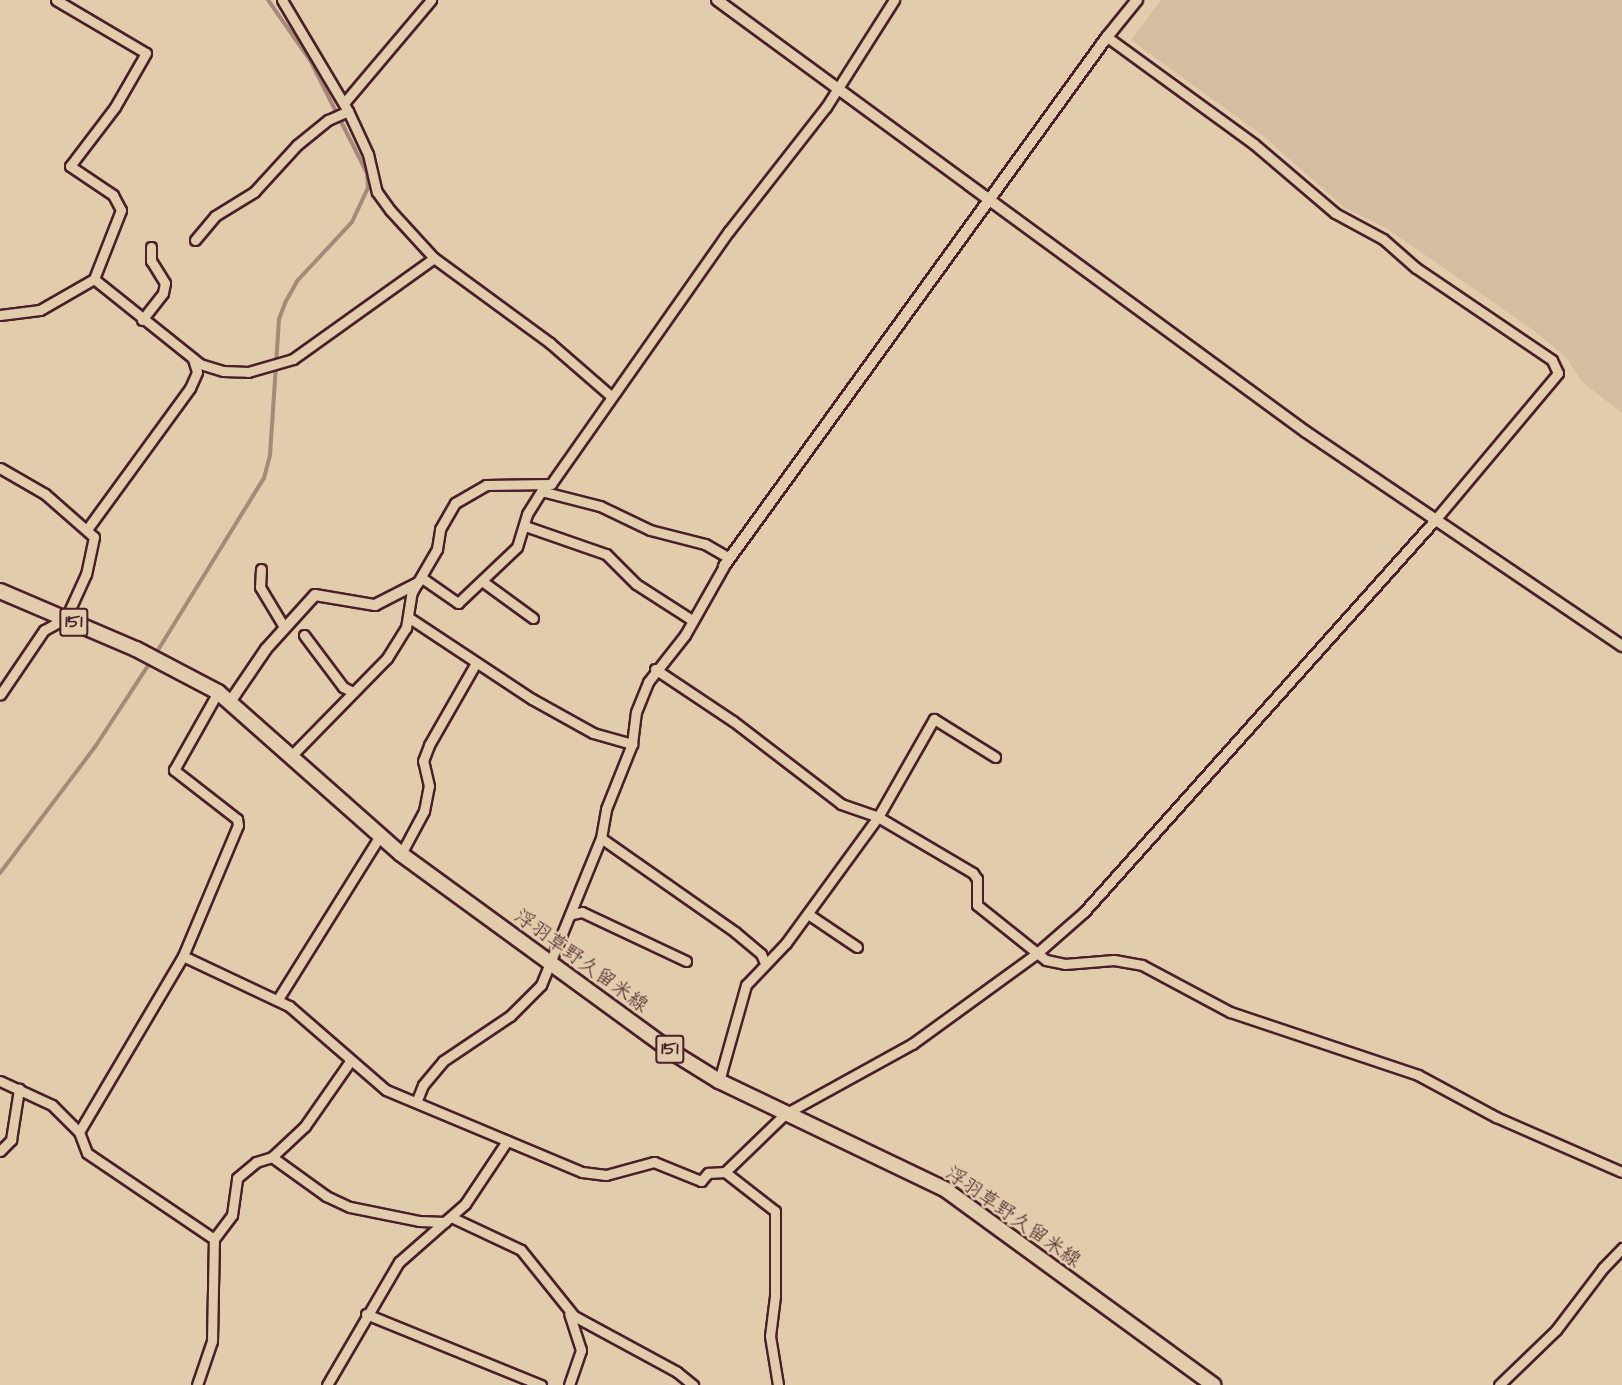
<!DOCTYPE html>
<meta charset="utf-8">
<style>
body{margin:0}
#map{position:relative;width:1622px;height:1385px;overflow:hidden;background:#e1cdac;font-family:"Architects Daughter","Klee One",sans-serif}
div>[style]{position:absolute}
.built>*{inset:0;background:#d4bea1}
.stream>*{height:4px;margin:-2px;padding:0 2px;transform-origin:2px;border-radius:2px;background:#a68979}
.roads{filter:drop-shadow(2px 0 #4a1f2b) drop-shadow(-2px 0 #4a1f2b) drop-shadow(0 2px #4a1f2b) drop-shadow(0 -2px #4a1f2b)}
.minor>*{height:9px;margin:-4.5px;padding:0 4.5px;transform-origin:4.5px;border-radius:4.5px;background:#e1cdac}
.tertiary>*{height:10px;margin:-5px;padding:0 5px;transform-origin:5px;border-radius:5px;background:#e1cdac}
.primary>*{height:14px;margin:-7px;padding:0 7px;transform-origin:7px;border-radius:7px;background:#e1cdac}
span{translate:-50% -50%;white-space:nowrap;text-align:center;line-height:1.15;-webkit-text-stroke:5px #e1cdac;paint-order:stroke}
.shield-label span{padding:2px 4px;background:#e1cdac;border:2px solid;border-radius:4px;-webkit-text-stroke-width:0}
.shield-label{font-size:18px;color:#4a1f2b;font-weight:700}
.street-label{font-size:20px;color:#4a1f2b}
</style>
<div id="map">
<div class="built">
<i style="clip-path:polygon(1161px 0,1622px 0,1622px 413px,1582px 382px,1566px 357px,1529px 327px,1386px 228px,1345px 208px,1262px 135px,1131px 40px)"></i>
</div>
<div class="stream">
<i style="left:155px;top:655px;width:208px;rotate:-58.4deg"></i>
<i style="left:264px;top:478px;width:24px;rotate:-75deg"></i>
<i style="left:270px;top:455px;width:136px;rotate:-86.2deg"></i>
<i style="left:279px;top:319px;width:17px;rotate:-69deg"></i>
<i style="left:285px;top:303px;width:26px;rotate:-61deg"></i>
<i style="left:298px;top:280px;width:79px;rotate:-47deg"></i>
<i style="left:352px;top:222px;width:38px;rotate:-65deg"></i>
<i style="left:368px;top:187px;width:14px;rotate:-94deg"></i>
<i style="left:367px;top:173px;width:127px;rotate:-116.8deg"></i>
<i style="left:310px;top:60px;width:73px;rotate:-125deg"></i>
<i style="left:0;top:873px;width:158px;rotate:-53deg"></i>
<i style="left:95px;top:747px;width:103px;rotate:-56.9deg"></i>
</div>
<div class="roads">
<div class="minor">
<i style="left:56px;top:0;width:104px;rotate:30.5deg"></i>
<i style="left:146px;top:53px;width:62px;rotate:119.9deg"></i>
<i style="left:115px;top:107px;width:74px;rotate:127.3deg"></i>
<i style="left:70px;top:166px;width:52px;rotate:34deg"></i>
<i style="left:113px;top:195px;width:17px;rotate:62deg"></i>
<i style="left:121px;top:210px;width:74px;rotate:111.4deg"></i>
<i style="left:282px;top:0;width:129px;rotate:59.3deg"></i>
<i style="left:348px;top:111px;width:47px;rotate:65.1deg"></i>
<i style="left:368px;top:154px;width:39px;rotate:77deg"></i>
<i style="left:377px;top:192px;width:22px;rotate:54deg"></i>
<i style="left:390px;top:210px;width:65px;rotate:47.5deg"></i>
<i style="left:434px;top:258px;width:144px;rotate:36.2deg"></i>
<i style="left:550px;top:343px;width:81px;rotate:41deg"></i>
<i style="left:344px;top:103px;width:135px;rotate:-49.8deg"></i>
<i style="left:195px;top:240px;width:31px;rotate:-50deg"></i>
<i style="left:215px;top:216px;width:46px;rotate:-31.6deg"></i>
<i style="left:254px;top:192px;width:64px;rotate:-47.5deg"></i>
<i style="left:297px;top:145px;width:40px;rotate:-39deg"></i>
<i style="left:328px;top:120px;width:22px;rotate:-24deg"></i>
<i style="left:94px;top:279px;width:136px;rotate:38.7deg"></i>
<i style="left:200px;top:364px;width:24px;rotate:17deg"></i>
<i style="left:223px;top:371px;width:25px;rotate:2deg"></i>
<i style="left:248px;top:372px;width:47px;rotate:-16.1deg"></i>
<i style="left:293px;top:359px;width:173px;rotate:-35.6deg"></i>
<i style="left:0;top:315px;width:40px;rotate:-7.1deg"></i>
<i style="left:40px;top:310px;width:62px;rotate:-29.9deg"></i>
<i style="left:142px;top:320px;width:34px;rotate:-52deg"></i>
<i style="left:163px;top:293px;width:10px;rotate:-79deg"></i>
<i style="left:165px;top:283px;width:26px;rotate:-122deg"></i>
<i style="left:151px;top:261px;width:14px;rotate:-90deg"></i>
<i style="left:0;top:468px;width:52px;rotate:30deg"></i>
<i style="left:45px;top:494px;width:65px;rotate:41.3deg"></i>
<i style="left:94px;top:537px;width:38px;rotate:102deg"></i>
<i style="left:86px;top:574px;width:48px;rotate:114.4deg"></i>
<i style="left:66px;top:618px;width:25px;rotate:151deg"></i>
<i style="left:44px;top:630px;width:78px;rotate:124.1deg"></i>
<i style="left:525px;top:526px;width:86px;rotate:19.1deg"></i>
<i style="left:606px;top:554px;width:42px;rotate:45deg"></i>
<i style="left:636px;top:584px;width:67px;rotate:32.7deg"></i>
<i style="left:88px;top:528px;width:173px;rotate:-53.9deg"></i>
<i style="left:190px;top:388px;width:17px;rotate:-66deg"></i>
<i style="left:197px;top:372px;width:14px;rotate:-107deg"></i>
<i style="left:261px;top:569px;width:18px;rotate:93deg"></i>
<i style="left:260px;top:587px;width:47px;rotate:59deg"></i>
<i style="left:422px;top:578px;width:44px;rotate:34.8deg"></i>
<i style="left:458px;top:603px;width:81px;rotate:-43.5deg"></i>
<i style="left:517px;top:547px;width:34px;rotate:-73deg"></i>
<i style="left:527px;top:514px;width:32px;rotate:-58deg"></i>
<i style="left:544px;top:487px;width:5px;rotate:79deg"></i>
<i style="left:545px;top:492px;width:57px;rotate:14.3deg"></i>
<i style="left:600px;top:506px;width:55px;rotate:25.6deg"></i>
<i style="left:650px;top:530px;width:57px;rotate:14.3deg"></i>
<i style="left:705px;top:544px;width:28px;rotate:30deg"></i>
<i style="left:482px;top:581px;width:63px;rotate:36deg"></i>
<i style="left:408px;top:617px;width:149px;rotate:33.5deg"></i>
<i style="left:532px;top:699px;width:70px;rotate:29.1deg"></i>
<i style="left:593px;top:733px;width:41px;rotate:15.8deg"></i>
<i style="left:304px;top:635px;width:65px;rotate:53.1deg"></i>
<i style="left:343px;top:687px;width:11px;rotate:27deg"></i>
<i style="left:655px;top:669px;width:94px;rotate:33.7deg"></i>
<i style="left:733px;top:721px;width:136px;rotate:37.5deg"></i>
<i style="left:841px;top:804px;width:39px;rotate:19deg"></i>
<i style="left:878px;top:817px;width:110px;rotate:30.5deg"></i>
<i style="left:973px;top:873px;width:7px;rotate:56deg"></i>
<i style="left:977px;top:879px;width:26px;rotate:90deg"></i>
<i style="left:977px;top:905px;width:88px;rotate:38.6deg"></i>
<i style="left:1046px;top:960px;width:19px;rotate:12deg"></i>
<i style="left:1065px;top:964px;width:49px;rotate:-4.7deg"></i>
<i style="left:1114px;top:960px;width:28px;rotate:10deg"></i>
<i style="left:1142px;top:965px;width:100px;rotate:28.1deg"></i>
<i style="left:1230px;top:1012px;width:198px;rotate:18.5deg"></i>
<i style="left:1418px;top:1075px;width:89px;rotate:28.3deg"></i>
<i style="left:1496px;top:1117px;width:137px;rotate:23.6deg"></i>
<i style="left:292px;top:755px;width:136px;rotate:-45.6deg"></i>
<i style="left:387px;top:658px;width:36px;rotate:-58deg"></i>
<i style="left:406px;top:628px;width:36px;rotate:-81deg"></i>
<i style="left:412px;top:592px;width:50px;rotate:-59.8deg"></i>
<i style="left:437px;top:549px;width:20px;rotate:-81deg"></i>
<i style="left:440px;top:529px;width:30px;rotate:-60deg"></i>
<i style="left:455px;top:503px;width:36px;rotate:-30deg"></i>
<i style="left:486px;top:485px;width:65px;rotate:-0.9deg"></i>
<i style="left:551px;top:484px;width:309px;rotate:-54.9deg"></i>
<i style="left:729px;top:231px;width:157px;rotate:-52deg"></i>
<i style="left:826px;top:107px;width:127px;rotate:-57.6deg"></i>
<i style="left:601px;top:838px;width:164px;rotate:35deg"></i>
<i style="left:735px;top:932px;width:34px;rotate:40deg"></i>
<i style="left:761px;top:954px;width:10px;rotate:66deg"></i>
<i style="left:401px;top:854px;width:49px;rotate:-61.9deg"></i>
<i style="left:424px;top:811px;width:25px;rotate:-79deg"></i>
<i style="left:429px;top:786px;width:26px;rotate:-103deg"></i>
<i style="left:423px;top:761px;width:17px;rotate:-69deg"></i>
<i style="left:429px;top:745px;width:95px;rotate:-60.2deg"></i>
<i style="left:572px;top:914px;width:10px;rotate:-11deg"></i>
<i style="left:582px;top:912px;width:115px;rotate:25.2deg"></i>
<i style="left:808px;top:914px;width:59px;rotate:34deg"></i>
<i style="left:183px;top:956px;width:117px;rotate:25.3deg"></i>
<i style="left:289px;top:1006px;width:128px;rotate:40.9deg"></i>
<i style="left:386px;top:1090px;width:212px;rotate:22.7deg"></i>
<i style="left:582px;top:1172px;width:24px;rotate:7deg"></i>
<i style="left:606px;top:1175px;width:50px;rotate:-15.2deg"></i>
<i style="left:654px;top:1162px;width:51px;rotate:22deg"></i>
<i style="left:701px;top:1181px;width:11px;rotate:-49deg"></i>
<i style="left:708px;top:1173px;width:17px;rotate:-3deg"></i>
<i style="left:725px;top:1172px;width:83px;rotate:-44deg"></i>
<i style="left:785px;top:1114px;width:145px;rotate:-28.9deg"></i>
<i style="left:912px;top:1044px;width:153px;rotate:-36deg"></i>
<i style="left:1036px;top:954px;width:64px;rotate:-41.2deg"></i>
<i style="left:1084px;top:912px;width:525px;rotate:-48.17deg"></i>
<i style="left:1434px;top:521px;width:193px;rotate:-50deg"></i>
<i style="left:1558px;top:373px;width:14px;rotate:-115deg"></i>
<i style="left:1552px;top:360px;width:164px;rotate:-145.9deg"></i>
<i style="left:1416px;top:268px;width:44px;rotate:-138.7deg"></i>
<i style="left:1383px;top:239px;width:55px;rotate:-151.6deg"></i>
<i style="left:1335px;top:213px;width:106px;rotate:-139.6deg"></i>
<i style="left:1254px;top:144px;width:182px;rotate:-143.9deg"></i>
<i style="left:278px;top:999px;width:192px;rotate:-58deg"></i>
<i style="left:0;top:1081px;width:57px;rotate:24.8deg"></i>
<i style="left:52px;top:1105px;width:38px;rotate:45deg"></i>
<i style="left:79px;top:1132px;width:22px;rotate:69deg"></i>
<i style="left:87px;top:1153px;width:153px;rotate:34.1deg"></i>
<i style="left:719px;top:1081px;width:100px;rotate:-74.3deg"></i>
<i style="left:746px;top:985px;width:58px;rotate:-46.4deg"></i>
<i style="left:786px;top:943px;width:156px;rotate:-53.9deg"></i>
<i style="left:878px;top:817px;width:113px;rotate:-60.3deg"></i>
<i style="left:934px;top:719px;width:72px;rotate:31.9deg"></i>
<i style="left:417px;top:1100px;width:16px;rotate:-68deg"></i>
<i style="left:423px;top:1085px;width:31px;rotate:-50deg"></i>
<i style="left:443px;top:1061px;width:81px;rotate:-33.9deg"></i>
<i style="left:510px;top:1016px;width:44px;rotate:-45deg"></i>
<i style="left:541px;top:985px;width:159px;rotate:-67.8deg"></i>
<i style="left:601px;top:838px;width:29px;rotate:-80deg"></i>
<i style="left:606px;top:809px;width:70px;rotate:-68.2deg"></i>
<i style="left:632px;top:744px;width:32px;rotate:-83deg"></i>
<i style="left:636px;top:712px;width:32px;rotate:-68deg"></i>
<i style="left:648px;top:682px;width:60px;rotate:-51.8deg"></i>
<i style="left:685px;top:635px;width:79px;rotate:-60.5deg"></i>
<i style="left:79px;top:1132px;width:204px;rotate:-59.4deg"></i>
<i style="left:183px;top:956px;width:142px;rotate:-67.2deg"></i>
<i style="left:238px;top:825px;width:6px;rotate:-99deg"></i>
<i style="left:237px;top:819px;width:80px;rotate:-142.1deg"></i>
<i style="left:174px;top:770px;width:90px;rotate:-60.6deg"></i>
<i style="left:0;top:1151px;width:16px;rotate:-45deg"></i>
<i style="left:11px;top:1140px;width:52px;rotate:-81.1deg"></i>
<i style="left:272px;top:1157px;width:67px;rotate:35.8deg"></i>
<i style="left:326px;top:1196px;width:26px;rotate:25deg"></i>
<i style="left:350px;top:1207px;width:70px;rotate:11.5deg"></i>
<i style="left:419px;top:1221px;width:26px;rotate:2deg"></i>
<i style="left:725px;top:1172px;width:63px;rotate:38deg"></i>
<i style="left:775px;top:1211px;width:85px;rotate:90deg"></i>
<i style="left:775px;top:1296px;width:40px;rotate:97.1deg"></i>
<i style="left:770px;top:1336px;width:50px;rotate:80.7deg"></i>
<i style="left:451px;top:1217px;width:77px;rotate:25.2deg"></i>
<i style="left:521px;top:1250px;width:85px;rotate:51.2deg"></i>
<i style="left:574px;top:1316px;width:117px;rotate:28.5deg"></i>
<i style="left:677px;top:1372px;width:21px;rotate:39deg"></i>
<i style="left:366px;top:1314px;width:189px;rotate:22.1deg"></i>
<i style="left:197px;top:1385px;width:46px;rotate:-71.2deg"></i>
<i style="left:212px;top:1341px;width:102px;rotate:-88.9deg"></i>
<i style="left:214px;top:1239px;width:30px;rotate:-53deg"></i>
<i style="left:232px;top:1215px;width:37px;rotate:-82deg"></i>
<i style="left:237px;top:1178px;width:25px;rotate:-40deg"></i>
<i style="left:256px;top:1162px;width:17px;rotate:-17deg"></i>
<i style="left:272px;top:1157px;width:45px;rotate:-43.2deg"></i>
<i style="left:305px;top:1126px;width:80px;rotate:-55.1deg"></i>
<i style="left:327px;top:1385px;width:143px;rotate:-59.7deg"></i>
<i style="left:399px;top:1262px;width:88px;rotate:-41.3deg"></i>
<i style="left:465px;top:1204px;width:76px;rotate:-56.3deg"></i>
<i style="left:569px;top:1385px;width:37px;rotate:-71deg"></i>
<i style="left:581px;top:1350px;width:38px;rotate:-108deg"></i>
<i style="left:1499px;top:1385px;width:79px;rotate:-44deg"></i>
<i style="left:1556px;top:1330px;width:78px;rotate:-52.8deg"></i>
<i style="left:1603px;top:1268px;width:28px;rotate:-46deg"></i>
</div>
<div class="tertiary">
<i style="left:717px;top:0;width:730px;rotate:36.26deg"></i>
<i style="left:1306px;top:432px;width:382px;rotate:34.1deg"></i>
<i style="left:724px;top:566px;width:653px;rotate:-54.1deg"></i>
<i style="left:1107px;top:37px;width:48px;rotate:-51deg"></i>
<i style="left:230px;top:702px;width:64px;rotate:-55.8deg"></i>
<i style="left:266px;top:649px;width:73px;rotate:-47.8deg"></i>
<i style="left:315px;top:595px;width:61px;rotate:9.5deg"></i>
<i style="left:375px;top:605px;width:48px;rotate:-27.1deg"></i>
</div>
<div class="primary">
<i style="left:0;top:591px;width:148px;rotate:23.1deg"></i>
<i style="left:136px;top:649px;width:93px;rotate:27.7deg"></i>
<i style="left:218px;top:692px;width:244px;rotate:41.5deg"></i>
<i style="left:401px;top:854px;width:341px;rotate:36.1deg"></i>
<i style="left:677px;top:1055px;width:49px;rotate:31.8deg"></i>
<i style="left:719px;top:1081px;width:252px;rotate:25.6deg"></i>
<i style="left:946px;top:1190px;width:331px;rotate:36.1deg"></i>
</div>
</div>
<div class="shield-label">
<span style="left:74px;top:622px">151</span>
<span style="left:670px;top:1049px">151</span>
</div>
<div class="street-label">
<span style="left:581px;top:961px;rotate:36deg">浮羽草野久留米線</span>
<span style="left:1013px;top:1217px;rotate:35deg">浮羽草野久留米線</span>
</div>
</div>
